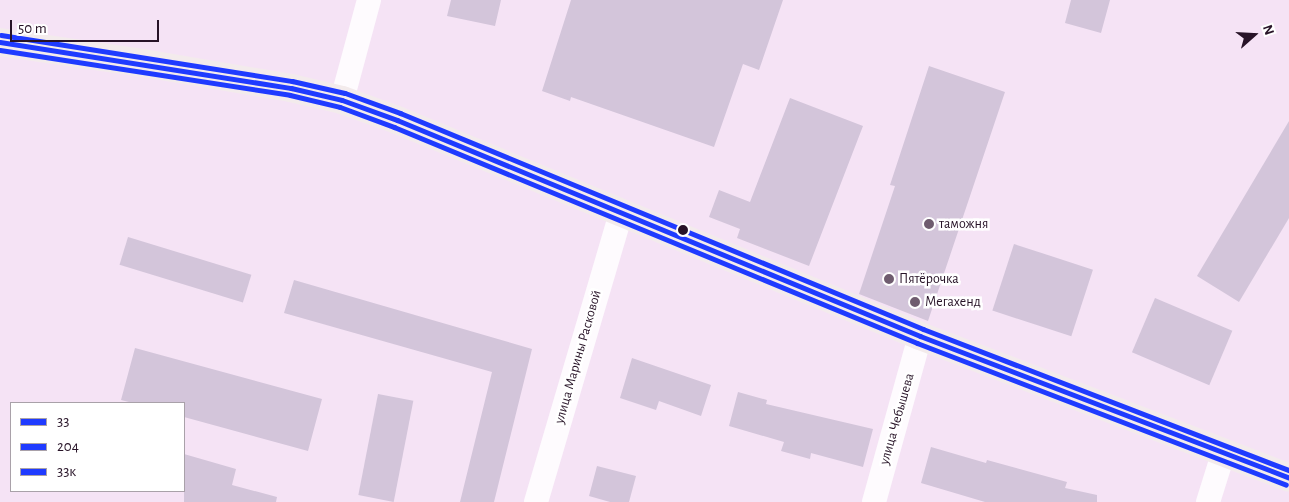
<!DOCTYPE html>
<meta charset="utf-8">
<style>
body{margin:0}
#map{position:relative;width:1289px;height:502px;overflow:hidden;background:#f5e3f5;font-family:"Alegreya Sans",sans-serif}
div>[style]{position:absolute}
.building>*{inset:0;background:#d3c5da;transform-origin:0 0}
.minor>*{height:24px;margin:-12px;padding:0 12px;transform-origin:12px;border-radius:12px;background:#fefbfe}
.major>*{height:28px;margin:-14px;padding:0 14px;transform-origin:14px;border-radius:14px;background:#f3ebec}
.bus-1>*{height:5px;margin:-2.5px;padding:0 2.5px;transform-origin:2.5px;border-radius:2.5px;background:#1f3bff}
.bus-2>*{height:5px;margin:-2.5px;padding:0 2.5px;transform-origin:2.5px;border-radius:2.5px;background:#1f3bff}
.bus-3>*{height:5px;margin:-2.5px;padding:0 2.5px;transform-origin:2.5px;border-radius:2.5px;background:#1f3bff}
.dots>*{width:14px;height:14px;translate:-50% -50%;box-sizing:border-box;border:2px solid #fff;border-radius:50%}
span{translate:-50% -50%;white-space:nowrap;text-align:center;line-height:1.15;-webkit-text-stroke:5px #fff;paint-order:stroke}
.poi-label{font-size:14px;color:#271327}
.left{translate:0 -50%;text-align:left}
.street-label{font-size:14px;color:#271327}
.legend{position:absolute;left:10px;top:402px;width:175px;height:90px;box-sizing:border-box;background:#fff;border:1px solid #a9a1a9;margin:0;padding:6px 9px;list-style:none;font-size:15px;color:#271327}
.legend li{display:flex;align-items:center;gap:10px;height:25px}
.legend b{width:25px;border:1px solid #a9a1a9}
.north{position:absolute;left:1229px;top:10px;width:50px;height:50px;-webkit-text-stroke:4px #fff;paint-order:stroke;rotate:71deg;font-size:14px;font-weight:700;line-height:20px;text-align:center;color:#271327}
.north::after{content:'';display:block;margin:auto;width:18px;height:22px;background:#271327;clip-path:polygon(50% 0,100% 100%,50% 72%,0 100%)}
.scale{position:absolute;left:10px;top:20px;width:149px;height:22px;box-sizing:border-box;border:2px solid #271327;border-top:0;padding-left:6px;font-size:15px;line-height:18px;white-space:nowrap;color:#271327;-webkit-text-stroke:4px #fff;paint-order:stroke}
</style>
<div id="map">
<div class="building">
<i style="clip-path:polygon(451px 0,501px 0,495px 26px,447px 16px)"></i>
<i style="clip-path:polygon(571px 0,783px 0,759px 70px,743px 64px,714px 147px,571px 97px,570px 101px,542px 91px)"></i>
<i style="clip-path:polygon(1071px 0,1110px 0,1101px 33px,1065px 23px)"></i>
<i style="clip-path:polygon(929px 66px,1005px 92px,928px 321px,859px 294px,895px 186px,890px 185px)"></i>
<i style="clip-path:polygon(790px 98px,863px 126px,809px 266px,737px 238px,740px 229px,709px 217px,719px 190px,750px 202px)"></i>
<i style="clip-path:polygon(1289px 121px,1289px 218px,1239px 302px,1197px 276px)"></i>
<i style="left:128px;top:237px;width:129px;height:29px;rotate:17deg"></i>
<i style="left:1014px;top:244px;width:83px;height:70px;rotate:18deg"></i>
<i style="clip-path:polygon(294px 280px,532px 349px,494px 502px,460px 502px,492px 372px,284px 313px)"></i>
<i style="left:1155px;top:298px;width:84px;height:59px;rotate:23deg"></i>
<i style="clip-path:polygon(135px 348px,322px 399px,308px 451px,184px 417px,184px 403px,133px 403px,121px 400px)"></i>
<i style="clip-path:polygon(632px 358px,711px 385px,701px 416px,659px 401px,656px 410px,620px 398px)"></i>
<i style="clip-path:polygon(738px 392px,767px 400px,766px 404px,873px 429px,863px 467px,811px 453px,810px 459px,781px 451px,784px 442px,729px 426px)"></i>
<i style="left:378px;top:394px;width:36px;height:103px;rotate:11deg"></i>
<i style="clip-path:polygon(931px 447px,986px 463px,987px 460px,1067px 482px,1065px 488px,1097px 495px,1097px 502px,985px 502px,921px 483px)"></i>
<i style="clip-path:polygon(184px 454px,236px 469px,232px 485px,277px 497px,276px 502px,184px 502px)"></i>
<i style="clip-path:polygon(597px 466px,636px 476px,629px 502px,610px 502px,589px 496px)"></i>
</div>
<div class="minor">
<i style="left:342px;top:100px;width:104px;rotate:-74.9deg"></i>
<i style="left:536px;top:502px;width:301px;rotate:-73.6deg"></i>
<i style="left:874px;top:502px;width:172px;rotate:-74.5deg"></i>
<i style="left:1208px;top:502px;width:50px;rotate:-72.6deg"></i>
</div>
<div class="major">
<i style="left:0;top:42px;width:145px;rotate:8.4deg"></i>
<i style="left:143px;top:63px;width:150px;rotate:9.6deg"></i>
<i style="left:291px;top:88px;width:52px;rotate:13.2deg"></i>
<i style="left:342px;top:100px;width:59px;rotate:20deg"></i>
<i style="left:397px;top:120px;width:566px;rotate:22.44deg"></i>
<i style="left:920px;top:336px;width:395px;rotate:21deg"></i>
</div>
<div class="bus-1">
<i style="left:0;top:42px;width:295px;rotate:9deg"></i>
<i style="left:291px;top:88px;width:52px;rotate:13.2deg"></i>
<i style="left:342px;top:100px;width:59px;rotate:20deg"></i>
<i style="left:397px;top:120px;width:566px;rotate:22.44deg"></i>
<i style="left:920px;top:336px;width:395px;rotate:21deg"></i>
</div>
<div class="bus-2">
<i style="left:0;top:50px;width:293px;rotate:8.8deg"></i>
<i style="left:290px;top:95px;width:51px;rotate:13.5deg"></i>
<i style="left:340px;top:107px;width:58px;rotate:20.3deg"></i>
<i style="left:394px;top:127px;width:566px;rotate:22.44deg"></i>
<i style="left:917px;top:343px;width:395px;rotate:21deg"></i>
</div>
<div class="bus-3">
<i style="left:1px;top:35px;width:295px;rotate:9deg"></i>
<i style="left:292px;top:81px;width:54px;rotate:12.8deg"></i>
<i style="left:345px;top:93px;width:59px;rotate:20deg"></i>
<i style="left:400px;top:113px;width:566px;rotate:22.44deg"></i>
<i style="left:923px;top:329px;width:392px;rotate:21.1deg"></i>
</div>
<div class="dots">
<i style="left:929px;top:224px;background:#6f5c6f"></i>
<i style="left:683px;top:230px;background:#271327"></i>
<i style="left:889px;top:279px;background:#6f5c6f"></i>
<i style="left:915px;top:302px;background:#6f5c6f"></i>
</div>
<div class="poi-label">
<span class="left" style="left:939px;top:224px">таможня</span>
<span class="left" style="left:899px;top:279px">Пятёрочка</span>
<span class="left" style="left:925px;top:302px">Мегахенд</span>
</div>
<div class="street-label">
<span style="left:578px;top:357px;rotate:-74deg">улица Марины Расковой</span>
<span style="left:897px;top:419px;rotate:-74deg">улица Чебышева</span>
</div>
<ul class="legend">
<li><b style="height:6px;background:#1f3bff"></b>33</li>
<li><b style="height:6px;background:#1f3bff"></b>204</li>
<li><b style="height:6px;background:#1f3bff"></b>33к</li>
</ul>
<div class="north">N</div>
<div class="scale">50 m</div>
</div>
